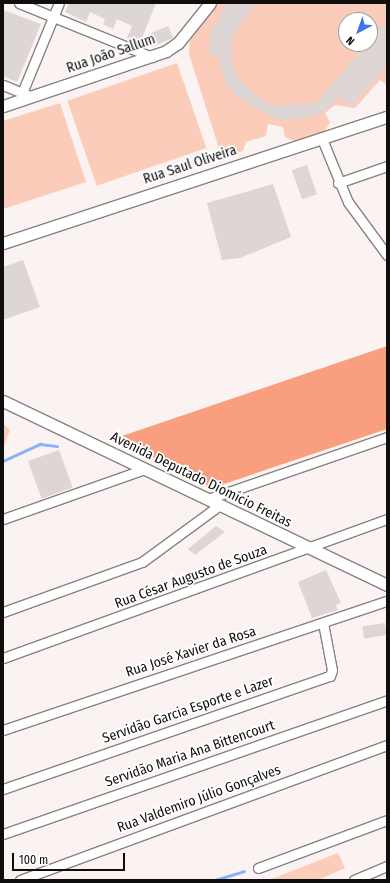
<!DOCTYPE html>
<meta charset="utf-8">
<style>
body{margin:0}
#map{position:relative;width:390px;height:883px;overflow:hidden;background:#faf3f1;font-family:"Fira Sans Condensed",sans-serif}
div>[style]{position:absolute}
.green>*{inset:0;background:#fcccbb;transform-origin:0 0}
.forest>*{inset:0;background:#f99e7e}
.stream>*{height:2.5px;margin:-1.25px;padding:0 1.25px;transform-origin:1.25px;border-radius:1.25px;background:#8ab1fc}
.building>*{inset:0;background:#ddd6d4;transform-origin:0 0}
.roads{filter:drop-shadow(1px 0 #888280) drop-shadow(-1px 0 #888280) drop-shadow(0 1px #888280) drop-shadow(0 -1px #888280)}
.minor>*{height:9px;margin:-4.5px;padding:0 4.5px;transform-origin:4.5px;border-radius:4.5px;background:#fff}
.tertiary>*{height:11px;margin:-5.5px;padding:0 5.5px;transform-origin:5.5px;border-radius:5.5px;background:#fff}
span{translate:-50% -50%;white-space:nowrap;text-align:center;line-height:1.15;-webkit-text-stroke:3.5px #fff;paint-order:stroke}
.street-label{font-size:14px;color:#100e0d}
.frame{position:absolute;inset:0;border:4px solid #100e0d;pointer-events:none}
.north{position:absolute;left:338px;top:12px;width:40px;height:40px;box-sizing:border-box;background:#fff;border:1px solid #9f9f9e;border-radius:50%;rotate:221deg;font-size:11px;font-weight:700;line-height:16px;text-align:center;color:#100e0d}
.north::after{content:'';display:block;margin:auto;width:14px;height:18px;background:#3f74e4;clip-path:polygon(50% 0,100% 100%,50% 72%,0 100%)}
.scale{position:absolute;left:12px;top:853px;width:113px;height:18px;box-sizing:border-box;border:2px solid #100e0d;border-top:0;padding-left:5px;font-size:12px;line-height:14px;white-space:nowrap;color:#100e0d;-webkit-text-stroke:3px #fff;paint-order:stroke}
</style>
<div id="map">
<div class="green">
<i style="clip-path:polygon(evenodd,218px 3px,387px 3px,387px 85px,380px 80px,355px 108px,335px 105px,325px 113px,330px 122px,324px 133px,294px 141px,285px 137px,283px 127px,268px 124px,266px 136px,246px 142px,243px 151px,222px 158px,189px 54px,190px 37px,218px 3px,346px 20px,370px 20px,370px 44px,346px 44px,346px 20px)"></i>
<i style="left:177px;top:63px;width:90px;height:116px;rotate:71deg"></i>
<i style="clip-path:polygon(60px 103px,86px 182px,3px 209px,3px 121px)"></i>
<i style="clip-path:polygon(3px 424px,10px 430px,3px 448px)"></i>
<i style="clip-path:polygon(338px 853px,345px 868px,318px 880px,269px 880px)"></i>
</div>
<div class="forest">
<i style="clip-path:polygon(387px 346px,387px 429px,212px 488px,116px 438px)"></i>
</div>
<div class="stream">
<i style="left:3px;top:461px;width:41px;rotate:-24.7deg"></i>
<i style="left:40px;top:444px;width:17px;rotate:7deg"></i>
<i style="left:215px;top:880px;width:30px;rotate:-17deg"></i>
</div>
<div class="building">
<i style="clip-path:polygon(69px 3px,156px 3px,140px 43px,127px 38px,132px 26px,117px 19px,113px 29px,103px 24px,105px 19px,90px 12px,86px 22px,65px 12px)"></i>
<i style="clip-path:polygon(228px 3px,256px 3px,241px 22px,232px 39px,231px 55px,236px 76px,255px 95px,274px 106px,316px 103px,387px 20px,387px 65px,352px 107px,340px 97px,323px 113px,300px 119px,275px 119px,238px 97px,226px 84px,218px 55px,209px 55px,210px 31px)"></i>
<i style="clip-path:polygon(3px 10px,41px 24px,17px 82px,3px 76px)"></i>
<i style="left:168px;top:26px;width:13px;height:23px;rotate:67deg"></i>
<i style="left:307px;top:165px;width:31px;height:16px;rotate:71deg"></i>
<i style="clip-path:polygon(273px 184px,291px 237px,240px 258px,222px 260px,207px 203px)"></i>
<i style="clip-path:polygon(23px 260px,40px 307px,3px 320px,3px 267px)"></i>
<i style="left:59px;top:450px;width:40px;height:33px;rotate:70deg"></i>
<i style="clip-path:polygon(216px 526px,225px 532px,195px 555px,188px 549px)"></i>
<i style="clip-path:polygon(326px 570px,341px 603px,336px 605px,338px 610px,312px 618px,298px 582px)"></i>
<i style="left:385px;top:623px;width:12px;height:23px;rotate:81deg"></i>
</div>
<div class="roads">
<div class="minor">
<i style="left:19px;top:3px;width:144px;rotate:22.1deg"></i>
<i style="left:3px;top:85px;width:27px;rotate:22deg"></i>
<i style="left:22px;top:93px;width:97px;rotate:-67.7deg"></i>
<i style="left:322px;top:139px;width:68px;rotate:67.6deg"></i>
<i style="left:348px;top:202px;width:66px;rotate:53.7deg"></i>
<i style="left:338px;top:183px;width:52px;rotate:-19.1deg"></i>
<i style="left:208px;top:499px;width:189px;rotate:-19.1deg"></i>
<i style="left:3px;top:519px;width:151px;rotate:-19.4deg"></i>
<i style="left:3px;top:612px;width:148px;rotate:-19.8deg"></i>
<i style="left:142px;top:562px;width:97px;rotate:-36.2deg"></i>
<i style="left:3px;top:658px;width:408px;rotate:-19.9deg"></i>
<i style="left:3px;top:730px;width:405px;rotate:-18.6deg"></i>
<i style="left:3px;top:789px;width:346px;rotate:-19.1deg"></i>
<i style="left:330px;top:676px;width:6px;rotate:-72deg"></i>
<i style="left:332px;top:670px;width:48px;rotate:-100.8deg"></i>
<i style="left:3px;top:834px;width:407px;rotate:-19.2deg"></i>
<i style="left:258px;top:868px;width:138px;rotate:-20.4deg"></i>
<i style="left:20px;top:880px;width:391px;rotate:-20.2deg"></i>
<i style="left:354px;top:880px;width:36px;rotate:-23deg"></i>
</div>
<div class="tertiary">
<i style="left:3px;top:106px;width:172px;rotate:-18.6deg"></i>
<i style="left:166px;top:51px;width:14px;rotate:-34deg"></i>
<i style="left:178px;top:43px;width:51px;rotate:-51.3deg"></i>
<i style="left:3px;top:243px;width:404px;rotate:-18.2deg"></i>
<i style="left:3px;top:401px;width:426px;rotate:25.6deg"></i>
</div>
</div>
<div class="street-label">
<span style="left:111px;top:54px;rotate:-19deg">Rua João Sallum</span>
<span style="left:190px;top:165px;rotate:-18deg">Rua Saul Oliveira</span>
<span style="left:201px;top:480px;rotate:26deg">Avenida Deputado Diomício Freitas</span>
<span style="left:191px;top:577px;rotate:-20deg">Rua César Augusto de Souza</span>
<span style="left:191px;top:652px;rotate:-18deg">Rua José Xavier da Rosa</span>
<span style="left:188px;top:710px;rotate:-19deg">Servidão Garcia Esporte e Lazer</span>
<span style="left:190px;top:754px;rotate:-19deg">Servidão Maria Ana Bittencourt</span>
<span style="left:199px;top:799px;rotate:-20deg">Rua Valdemiro Júlio Gonçalves</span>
</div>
<div class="frame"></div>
<div class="north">N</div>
<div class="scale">100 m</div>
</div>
